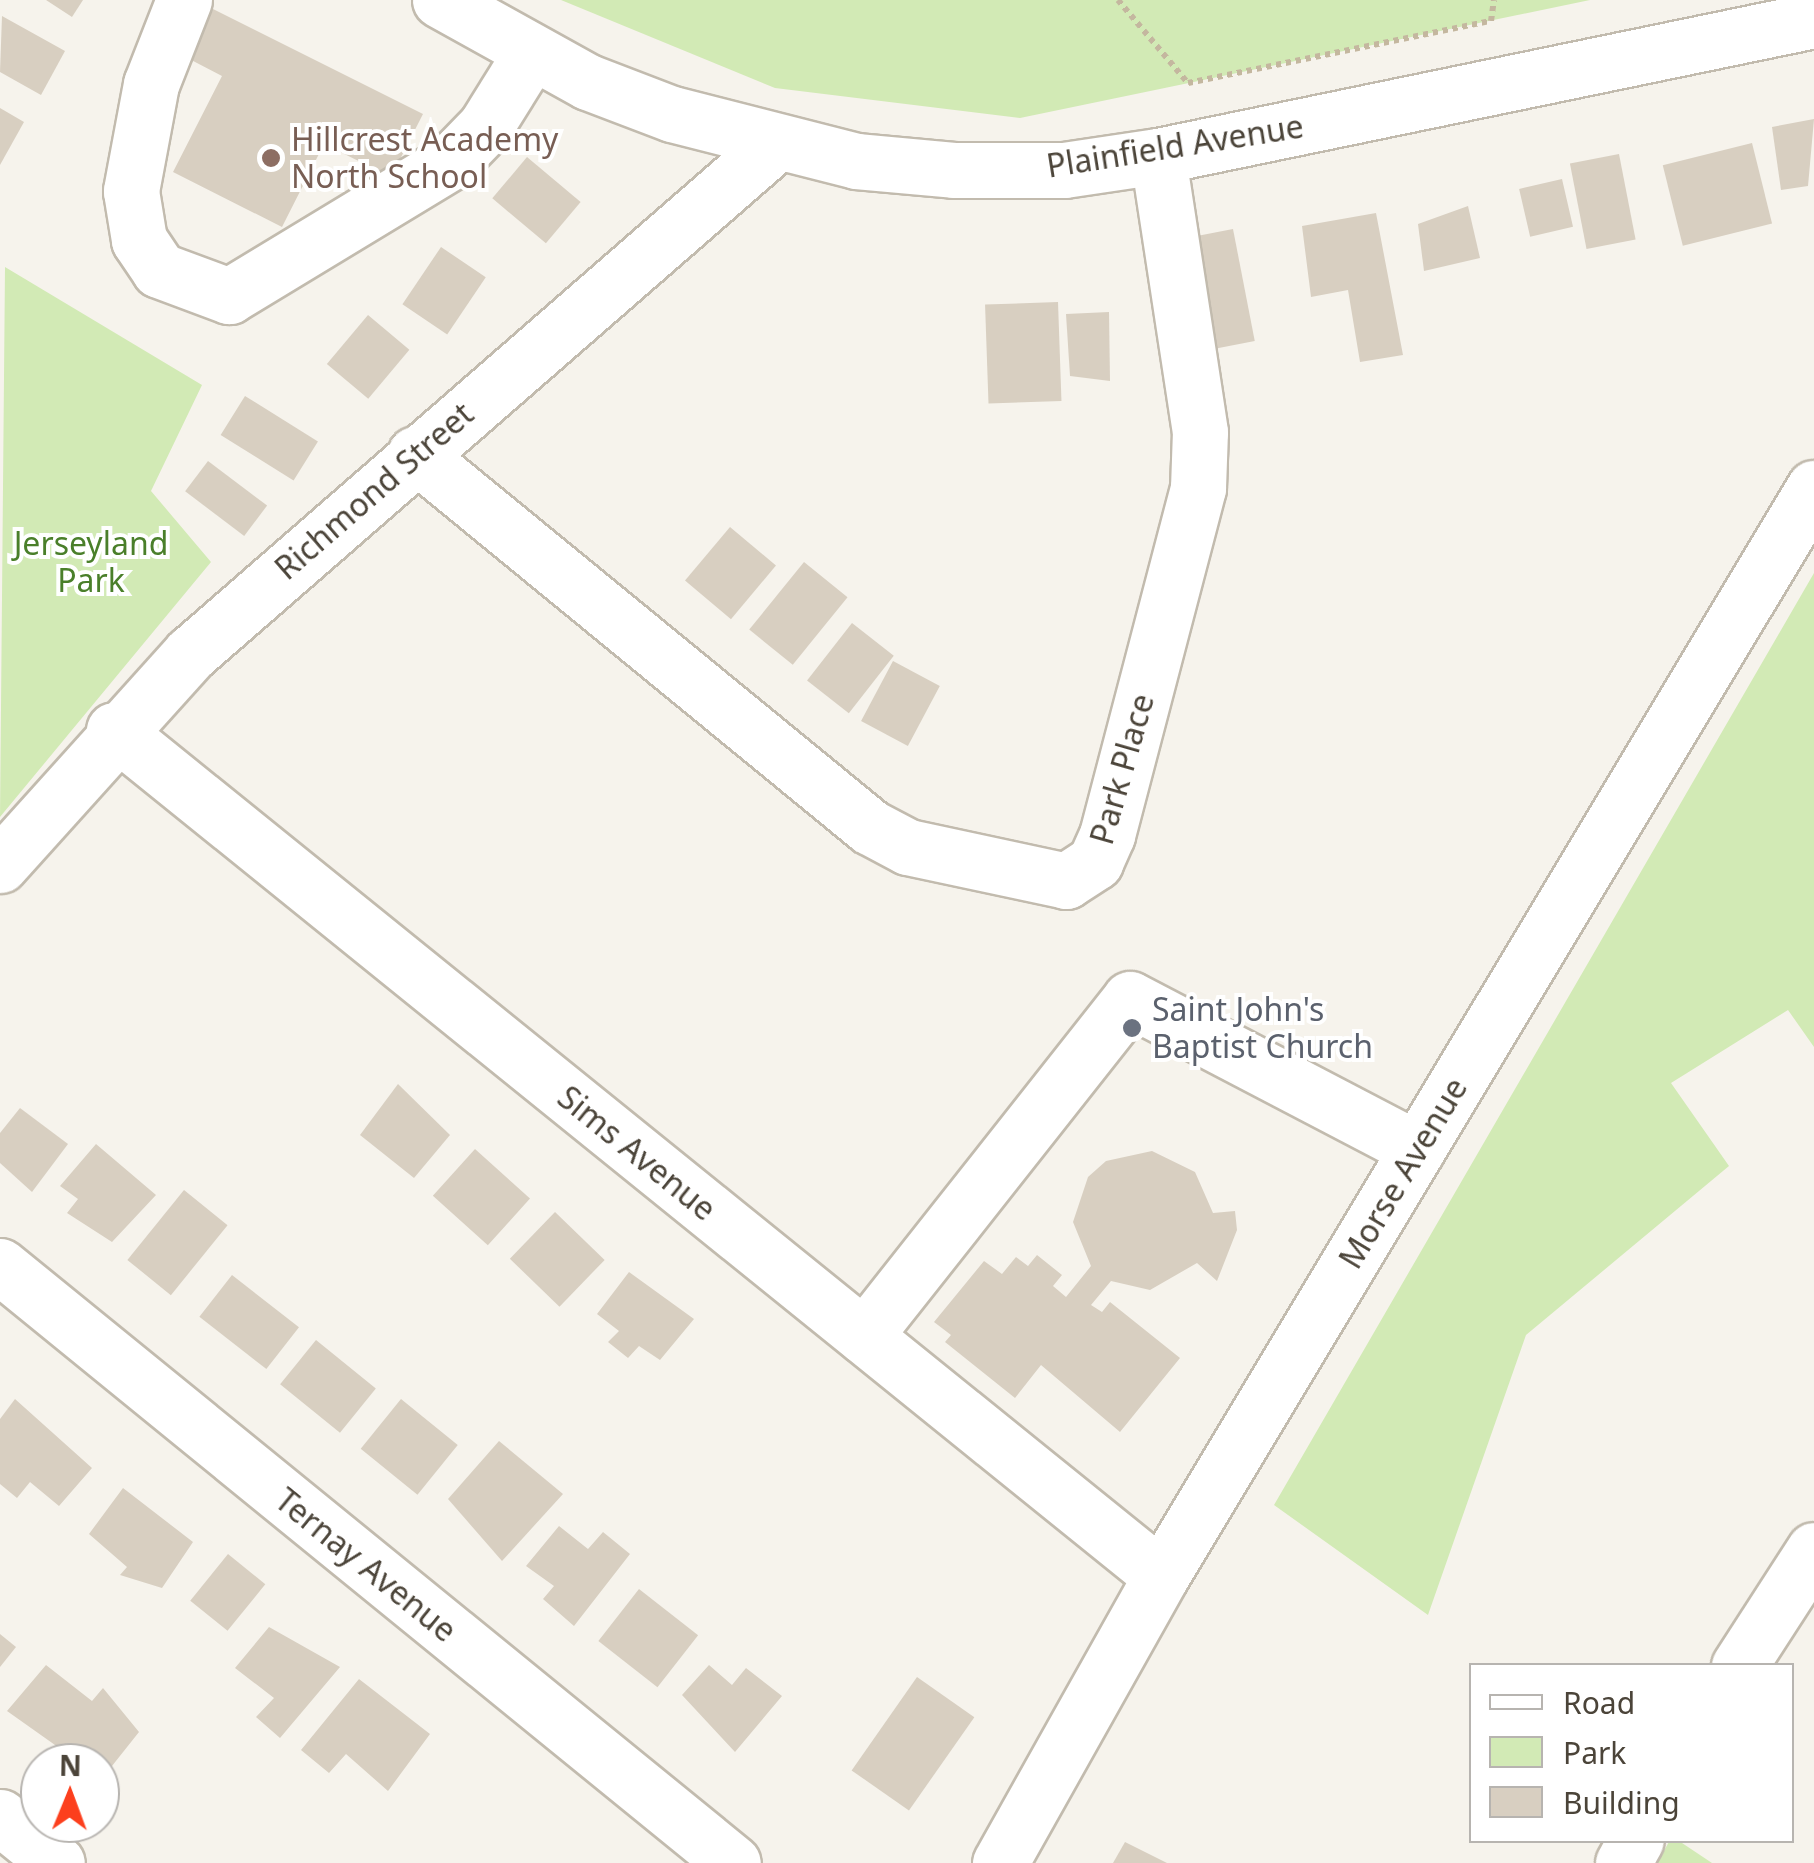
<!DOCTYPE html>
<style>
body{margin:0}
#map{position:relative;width:1814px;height:1863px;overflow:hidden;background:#f6f3ec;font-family:"Noto Sans",sans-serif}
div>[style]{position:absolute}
.green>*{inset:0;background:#d2eab5}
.building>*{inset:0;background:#d8cfc1;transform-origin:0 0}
.path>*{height:6px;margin-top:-3px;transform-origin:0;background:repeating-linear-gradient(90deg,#c4b79f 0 5px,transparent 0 10px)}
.roads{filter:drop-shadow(2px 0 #c2bbae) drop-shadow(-2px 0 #c2bbae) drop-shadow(0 2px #c2bbae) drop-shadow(0 -2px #c2bbae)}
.minor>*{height:55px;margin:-27.5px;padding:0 27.5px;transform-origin:27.5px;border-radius:27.5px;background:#fff}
.dots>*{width:28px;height:28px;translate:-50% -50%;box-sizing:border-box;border:5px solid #fff;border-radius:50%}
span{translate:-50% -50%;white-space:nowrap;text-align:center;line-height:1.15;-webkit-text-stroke:8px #fff;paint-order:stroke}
.education-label{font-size:32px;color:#785e54}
.left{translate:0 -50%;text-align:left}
.street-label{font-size:32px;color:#4b4439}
.park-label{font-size:32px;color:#4a7f2a}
.worship-label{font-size:32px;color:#5b616d}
.legend{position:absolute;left:1469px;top:1663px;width:325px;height:180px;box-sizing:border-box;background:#fff;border:2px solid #b7b4b0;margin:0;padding:12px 18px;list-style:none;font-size:30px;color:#4b4439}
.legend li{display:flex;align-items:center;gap:20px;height:50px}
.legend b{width:50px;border:2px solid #b7b4b0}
.north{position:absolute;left:20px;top:1743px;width:100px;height:100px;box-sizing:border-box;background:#fff;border:2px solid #b7b4b0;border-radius:50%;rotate:1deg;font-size:28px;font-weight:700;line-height:40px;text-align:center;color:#4b4439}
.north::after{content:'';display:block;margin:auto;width:35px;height:45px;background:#fc3f1d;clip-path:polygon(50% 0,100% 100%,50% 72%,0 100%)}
</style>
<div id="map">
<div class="green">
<i style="clip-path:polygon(561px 0,1590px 0,1020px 118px,775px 88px)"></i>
<i style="clip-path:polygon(5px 267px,202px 385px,151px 491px,211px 562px,0 817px)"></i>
<i style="clip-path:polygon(1814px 573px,1814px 1047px,1788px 1010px,1671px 1083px,1729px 1166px,1526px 1335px,1428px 1615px,1274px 1505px)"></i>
<i style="clip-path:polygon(1670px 1840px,1679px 1841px,1712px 1863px,1657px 1863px)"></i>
</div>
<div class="building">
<i style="clip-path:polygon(46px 0,83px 0,72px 17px)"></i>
<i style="clip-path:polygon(197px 1px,423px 114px,391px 177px,324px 144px,282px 227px,173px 172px,222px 76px,172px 50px)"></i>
<i style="clip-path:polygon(2px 16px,65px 51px,41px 95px,0 72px)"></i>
<i style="clip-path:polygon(0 108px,24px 122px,0 165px)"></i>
<i style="clip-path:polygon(1814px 119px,1808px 186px,1781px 190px,1772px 127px)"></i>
<i style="left:1752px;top:143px;width:83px;height:92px;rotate:76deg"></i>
<i style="left:1619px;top:154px;width:87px;height:50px;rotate:79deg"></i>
<i style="left:527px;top:157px;width:70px;height:54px;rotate:40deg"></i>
<i style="left:1562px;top:179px;width:49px;height:44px;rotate:77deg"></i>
<i style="clip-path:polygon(1468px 206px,1480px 258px,1424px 271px,1418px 224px)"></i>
<i style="clip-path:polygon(1376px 213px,1403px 355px,1360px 362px,1348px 290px,1311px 297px,1302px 226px)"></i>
<i style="left:1233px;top:229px;width:114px;height:38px;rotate:79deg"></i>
<i style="left:441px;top:247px;width:54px;height:69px;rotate:34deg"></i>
<i style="left:1058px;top:302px;width:99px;height:73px;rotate:88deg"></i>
<i style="clip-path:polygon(1109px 312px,1110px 381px,1070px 376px,1066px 314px)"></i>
<i style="left:368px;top:315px;width:54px;height:64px;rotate:40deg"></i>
<i style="left:245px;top:396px;width:86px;height:46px;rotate:32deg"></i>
<i style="left:208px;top:461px;width:74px;height:38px;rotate:37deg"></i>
<i style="left:730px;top:527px;width:60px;height:70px;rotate:40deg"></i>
<i style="left:804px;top:562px;width:56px;height:87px;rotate:39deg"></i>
<i style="left:852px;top:623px;width:53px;height:73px;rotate:38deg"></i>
<i style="left:893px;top:661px;width:53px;height:68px;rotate:28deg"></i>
<i style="clip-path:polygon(398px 1084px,450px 1135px,414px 1178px,360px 1135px)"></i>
<i style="clip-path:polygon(20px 1108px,68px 1144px,32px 1192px,0 1163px,0 1133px)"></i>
<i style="clip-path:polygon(96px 1144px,156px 1195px,112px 1242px,67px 1213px,78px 1199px,60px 1186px)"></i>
<i style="left:475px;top:1149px;width:74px;height:63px;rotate:42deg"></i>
<i style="clip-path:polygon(1152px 1151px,1195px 1172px,1213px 1213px,1235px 1211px,1237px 1230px,1217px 1281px,1197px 1263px,1150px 1290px,1111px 1281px,1091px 1305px,1102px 1312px,1110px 1302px,1180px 1358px,1120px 1432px,1041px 1365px,1015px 1398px,945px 1342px,951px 1335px,934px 1322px,984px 1261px,1002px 1274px,1016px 1257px,1028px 1266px,1037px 1255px,1062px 1275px,1053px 1286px,1066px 1297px,1091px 1266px,1073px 1222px,1088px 1177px,1106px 1161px)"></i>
<i style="left:184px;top:1190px;width:56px;height:90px;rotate:39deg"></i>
<i style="left:555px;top:1212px;width:69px;height:65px;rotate:44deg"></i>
<i style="clip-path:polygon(629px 1272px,694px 1319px,660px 1360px,639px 1346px,628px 1358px,608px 1342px,619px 1331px,597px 1314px)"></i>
<i style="left:232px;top:1275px;width:85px;height:53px;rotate:38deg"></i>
<i style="left:316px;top:1340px;width:77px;height:57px;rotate:39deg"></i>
<i style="clip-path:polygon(15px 1399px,92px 1468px,59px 1506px,30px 1482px,17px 1498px,0 1484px,0 1419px)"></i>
<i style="left:401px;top:1399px;width:73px;height:64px;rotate:39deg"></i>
<i style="clip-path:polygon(499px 1441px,563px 1494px,502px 1561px,448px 1499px)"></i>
<i style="clip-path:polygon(123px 1488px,193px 1542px,162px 1588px,120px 1575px,127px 1567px,89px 1534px)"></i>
<i style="clip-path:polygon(559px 1526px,588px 1549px,603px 1532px,630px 1554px,574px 1626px,543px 1599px,554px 1586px,526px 1566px)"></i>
<i style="left:228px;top:1554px;width:48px;height:60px;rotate:39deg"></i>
<i style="left:639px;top:1589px;width:75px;height:66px;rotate:38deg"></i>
<i style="clip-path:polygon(269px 1627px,340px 1667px,280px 1738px,256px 1717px,274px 1698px,235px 1668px)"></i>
<i style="clip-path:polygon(0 1634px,16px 1647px,0 1667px)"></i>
<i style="clip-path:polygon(46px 1665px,92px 1701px,103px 1688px,139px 1732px,108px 1771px,87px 1753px,79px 1762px,7px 1711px)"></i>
<i style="clip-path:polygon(709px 1665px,732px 1685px,746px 1668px,782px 1696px,735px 1752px,682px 1695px)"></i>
<i style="left:917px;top:1677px;width:70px;height:114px;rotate:35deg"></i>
<i style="clip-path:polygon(359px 1679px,430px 1734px,388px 1791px,346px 1754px,329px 1773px,301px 1750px)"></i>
<i style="clip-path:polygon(1125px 1842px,1167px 1863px,1113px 1863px)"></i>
</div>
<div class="path">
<i style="left:1118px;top:0;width:109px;rotate:49.9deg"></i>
<i style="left:1188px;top:83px;width:309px;rotate:-11.6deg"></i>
<i style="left:1491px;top:21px;width:21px;rotate:-82deg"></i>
</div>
<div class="roads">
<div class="minor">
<i style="left:184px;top:0;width:90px;rotate:111.4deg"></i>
<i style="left:151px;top:84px;width:109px;rotate:100.6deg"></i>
<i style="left:131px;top:191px;width:50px;rotate:80.7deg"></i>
<i style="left:139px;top:240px;width:36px;rotate:56deg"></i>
<i style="left:159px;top:270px;width:75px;rotate:20.4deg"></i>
<i style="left:229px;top:296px;width:261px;rotate:-31.2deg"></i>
<i style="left:452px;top:161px;width:47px;rotate:-45.9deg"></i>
<i style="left:485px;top:127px;width:87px;rotate:-58.1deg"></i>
<i style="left:440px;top:0;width:169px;rotate:29deg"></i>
<i style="left:588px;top:82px;width:90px;rotate:20.9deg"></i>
<i style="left:672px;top:114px;width:190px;rotate:14.3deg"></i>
<i style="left:856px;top:161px;width:98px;rotate:5.2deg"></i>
<i style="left:954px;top:170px;width:110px"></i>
<i style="left:1064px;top:170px;width:95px;rotate:-8.5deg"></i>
<i style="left:1158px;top:156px;width:670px;rotate:-11.71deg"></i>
<i style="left:415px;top:454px;width:588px;rotate:39.34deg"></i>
<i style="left:870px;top:827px;width:43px;rotate:27.8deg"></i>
<i style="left:908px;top:847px;width:162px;rotate:12.1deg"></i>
<i style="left:1066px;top:881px;width:35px;rotate:-33deg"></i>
<i style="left:1095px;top:862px;width:30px;rotate:-66deg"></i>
<i style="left:1107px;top:835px;width:359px;rotate:-75.3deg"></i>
<i style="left:1198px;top:488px;width:56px;rotate:-88deg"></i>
<i style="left:1200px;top:432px;width:279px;rotate:-98.7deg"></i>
<i style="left:114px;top:730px;width:1346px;rotate:38.94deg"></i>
<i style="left:0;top:865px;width:284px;rotate:-48deg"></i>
<i style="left:190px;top:654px;width:775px;rotate:-41.07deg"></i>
<i style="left:0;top:1266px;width:945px;rotate:39.16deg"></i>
<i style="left:864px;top:1336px;width:429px;rotate:-51.7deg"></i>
<i style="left:1130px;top:999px;width:324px;rotate:27.6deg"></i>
<i style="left:1739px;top:1666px;width:138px;rotate:-57.1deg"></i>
<i style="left:0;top:1817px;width:73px;rotate:38.9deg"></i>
<i style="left:1000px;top:1863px;width:329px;rotate:-60.7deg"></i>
<i style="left:1161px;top:1576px;width:1269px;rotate:-59.03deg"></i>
<i style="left:1623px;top:1863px;width:26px;rotate:-61deg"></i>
</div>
</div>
<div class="dots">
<i style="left:271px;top:158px;background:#8d6e63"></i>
<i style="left:1132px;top:1028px;background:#6b7280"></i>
</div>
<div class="education-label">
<span class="left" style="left:291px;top:158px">Hillcrest Academy<br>North School</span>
</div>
<div class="street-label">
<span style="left:1175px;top:146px;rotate:-9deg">Plainfield Avenue</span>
<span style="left:374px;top:491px;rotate:-41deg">Richmond Street</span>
<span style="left:1122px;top:769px;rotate:-74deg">Park Place</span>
<span style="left:637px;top:1153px;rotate:39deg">Sims Avenue</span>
<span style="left:1403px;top:1173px;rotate:-59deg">Morse Avenue</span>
<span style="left:366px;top:1565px;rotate:39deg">Ternay Avenue</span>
</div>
<div class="park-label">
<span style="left:91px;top:562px">Jerseyland<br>Park</span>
</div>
<div class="worship-label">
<span class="left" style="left:1152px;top:1028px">Saint John's<br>Baptist Church</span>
</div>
<ul class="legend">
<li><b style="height:12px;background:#fff"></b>Road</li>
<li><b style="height:28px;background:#d2eab5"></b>Park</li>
<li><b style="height:28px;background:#d8cfc1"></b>Building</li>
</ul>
<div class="north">N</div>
</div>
